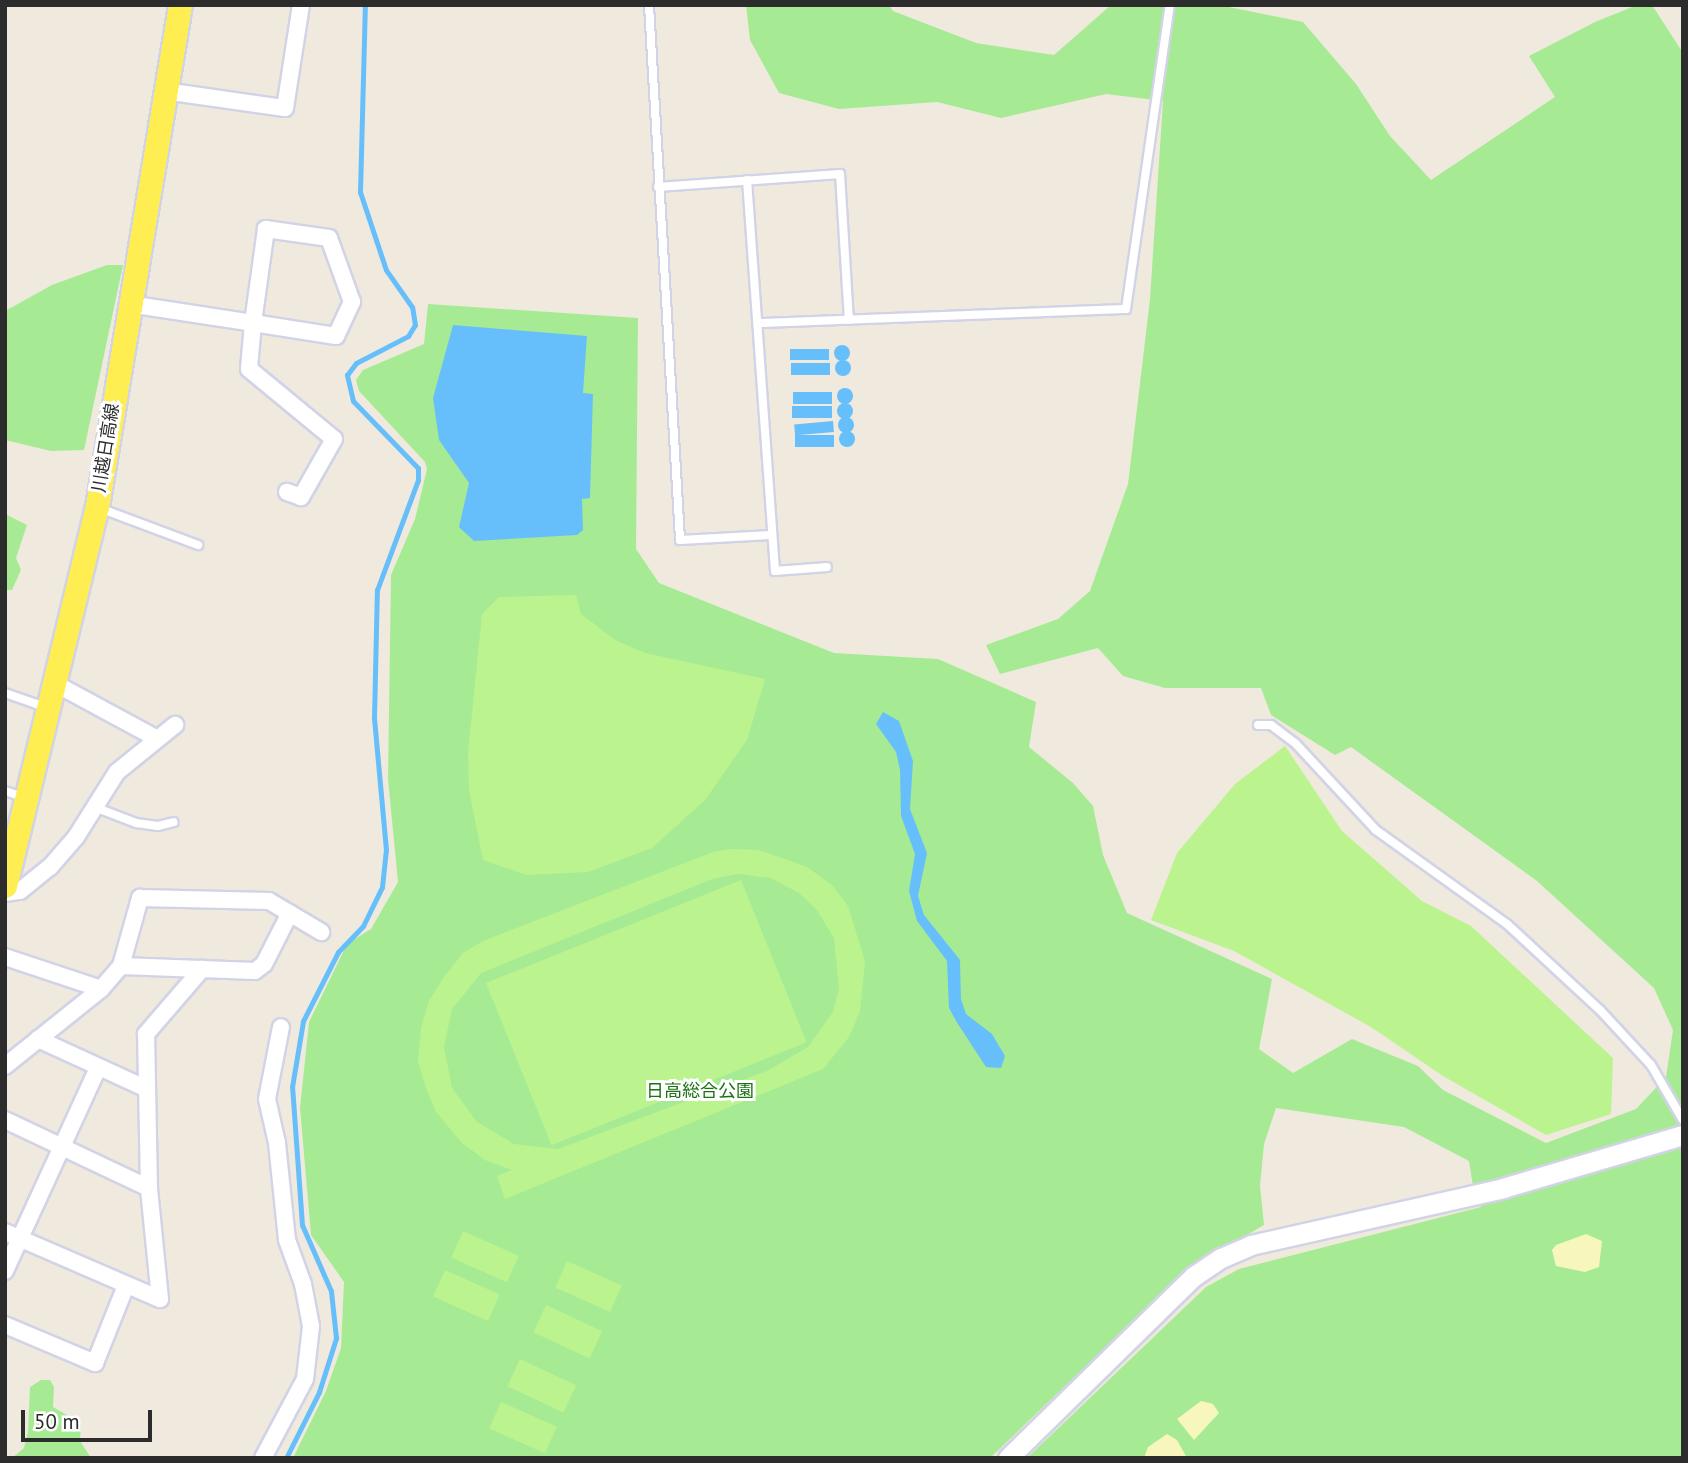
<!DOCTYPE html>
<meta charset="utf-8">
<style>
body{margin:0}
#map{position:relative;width:1688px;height:1463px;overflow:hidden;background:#efeadd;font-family:"PT Sans","Noto Sans JP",sans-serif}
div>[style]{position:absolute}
.green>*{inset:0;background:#a6eb94}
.sand>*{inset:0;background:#f7f6bd}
.pitch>*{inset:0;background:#bbf38f;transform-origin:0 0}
.water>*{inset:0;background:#66bffb;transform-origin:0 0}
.round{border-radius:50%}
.stream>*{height:5px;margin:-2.5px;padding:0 2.5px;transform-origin:2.5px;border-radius:2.5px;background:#66bffb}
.roads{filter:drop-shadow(2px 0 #d2d3e6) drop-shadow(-2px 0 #d2d3e6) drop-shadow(0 2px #d2d3e6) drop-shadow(0 -2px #d2d3e6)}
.service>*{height:8px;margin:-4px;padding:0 4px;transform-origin:4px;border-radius:4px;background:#fff}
.minor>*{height:16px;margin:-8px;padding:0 8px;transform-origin:8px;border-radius:8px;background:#fff}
.tertiary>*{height:19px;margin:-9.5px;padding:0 9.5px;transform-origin:9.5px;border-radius:9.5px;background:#fff}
.primary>*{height:23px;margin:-11.5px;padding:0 11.5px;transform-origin:11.5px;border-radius:11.5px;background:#ffee52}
span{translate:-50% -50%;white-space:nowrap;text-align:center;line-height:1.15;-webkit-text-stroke:6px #fff;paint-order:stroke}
.street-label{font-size:18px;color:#2c2c2c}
.park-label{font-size:18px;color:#1a7213}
.frame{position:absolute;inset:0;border:7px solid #2c2c2c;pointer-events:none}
.scale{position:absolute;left:21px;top:1410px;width:131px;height:32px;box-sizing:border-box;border:4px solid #2c2c2c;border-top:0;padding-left:9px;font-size:21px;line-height:24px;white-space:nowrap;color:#2c2c2c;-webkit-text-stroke:5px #fff;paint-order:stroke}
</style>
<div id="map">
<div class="green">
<i style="clip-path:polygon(746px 5px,889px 5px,893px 11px,976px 43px,1054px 55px,1111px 5px,1219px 5px,1303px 22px,1356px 84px,1390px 136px,1431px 180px,1555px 97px,1529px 56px,1595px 22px,1637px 5px,1652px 5px,1683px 53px,1683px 1458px,1027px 1458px,1206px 1287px,1239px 1269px,1481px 1207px,1475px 1199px,1469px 1161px,1404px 1127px,1276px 1108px,1264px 1144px,1260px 1186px,1264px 1225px,1186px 1270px,990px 1458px,293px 1458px,326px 1391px,341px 1348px,344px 1282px,311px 1235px,300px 1108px,309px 1022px,347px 944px,371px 929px,398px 882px,388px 779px,391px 575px,415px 519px,427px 469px,425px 462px,359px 391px,356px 380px,363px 370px,424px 344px,428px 304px,638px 318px,636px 549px,659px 583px,834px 653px,938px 659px,1036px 702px,1029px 747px,1073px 783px,1093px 806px,1103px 855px,1127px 913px,1272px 979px,1259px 1049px,1293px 1073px,1352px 1039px,1418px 1066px,1443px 1090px,1546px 1143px,1636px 1109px,1666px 1077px,1673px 1030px,1654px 988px,1537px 881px,1351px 747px,1335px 755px,1271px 715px,1261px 688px,1165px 688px,1123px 676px,1098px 648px,1000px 674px,986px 645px,1058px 619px,1090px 591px,1128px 484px,1150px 299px,1163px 101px,1106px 94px,1001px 118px,937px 102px,839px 109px,779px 93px,750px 40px)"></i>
<i style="clip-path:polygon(107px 265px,123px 265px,84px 450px,51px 451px,5px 440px,5px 311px,52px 285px)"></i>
<i style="clip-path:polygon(5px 514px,27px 525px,16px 558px,21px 570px,12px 590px,5px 590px)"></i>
<i style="clip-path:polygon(41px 1380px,50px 1380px,54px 1387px,53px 1407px,81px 1423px,80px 1441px,91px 1458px,12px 1458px,24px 1448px,28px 1432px,30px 1387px)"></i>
</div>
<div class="sand">
<i style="clip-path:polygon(1586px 1234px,1602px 1241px,1599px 1267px,1585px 1272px,1556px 1266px,1552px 1250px,1556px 1245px)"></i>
<i style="clip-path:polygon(1201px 1401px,1213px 1404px,1219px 1413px,1194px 1440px,1177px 1419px)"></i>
<i style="clip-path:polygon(1167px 1434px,1177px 1440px,1187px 1458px,1144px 1458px,1148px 1447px)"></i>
</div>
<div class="pitch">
<i style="clip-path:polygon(576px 595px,581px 614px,615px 640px,645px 653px,765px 679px,747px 740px,705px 800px,652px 848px,588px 872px,527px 875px,483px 860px,469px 790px,468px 753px,482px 614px,499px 597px)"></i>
<i style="clip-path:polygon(1285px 746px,1342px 831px,1422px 901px,1471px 926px,1613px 1058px,1611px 1114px,1546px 1135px,1443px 1076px,1371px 1027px,1234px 951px,1151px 920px,1177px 853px,1235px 784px)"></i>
<i style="clip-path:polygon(evenodd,731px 849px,759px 850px,807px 867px,832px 885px,848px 906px,865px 961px,860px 1011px,849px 1037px,823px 1069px,505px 1199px,497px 1176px,512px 1170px,485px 1160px,462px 1143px,436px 1112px,426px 1088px,418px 1061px,421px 1028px,429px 1001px,444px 977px,463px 953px,483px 941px,713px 852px,731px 849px,738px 874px,771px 878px,799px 893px,817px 910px,834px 938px,839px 988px,833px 1012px,808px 1047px,767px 1071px,558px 1149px,514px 1144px,477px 1122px,452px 1088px,444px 1047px,452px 1009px,481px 973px,712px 879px,738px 874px)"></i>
<i style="left:741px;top:880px;width:175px;height:275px;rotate:68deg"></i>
<i style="left:463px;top:1231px;width:61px;height:29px;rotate:24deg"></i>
<i style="left:567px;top:1261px;width:60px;height:29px;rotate:24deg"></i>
<i style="left:445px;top:1270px;width:60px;height:29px;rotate:24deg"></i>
<i style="left:546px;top:1305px;width:62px;height:30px;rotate:25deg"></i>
<i style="left:520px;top:1359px;width:62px;height:30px;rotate:25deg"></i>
<i style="left:501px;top:1402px;width:61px;height:29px;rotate:24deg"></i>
</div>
<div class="water">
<i style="clip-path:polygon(453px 325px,587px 336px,583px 393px,593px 394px,590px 498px,582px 499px,583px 530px,577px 535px,474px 541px,459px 527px,469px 483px,439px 440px,433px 398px)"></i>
<i class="round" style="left:834px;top:345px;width:16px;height:16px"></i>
<i style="left:829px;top:349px;width:11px;height:39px;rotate:90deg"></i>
<i class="round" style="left:835px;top:360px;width:16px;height:16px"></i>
<i style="left:830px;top:363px;width:12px;height:39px;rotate:90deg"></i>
<i class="round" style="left:837px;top:388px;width:16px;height:16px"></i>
<i style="left:793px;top:392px;width:39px;height:12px"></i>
<i class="round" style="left:837px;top:403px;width:16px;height:16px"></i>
<i style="left:832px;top:406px;width:12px;height:40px;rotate:90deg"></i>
<i class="round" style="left:838px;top:417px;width:16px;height:16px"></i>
<i style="left:833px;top:421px;width:11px;height:39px;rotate:85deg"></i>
<i class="round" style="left:839px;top:431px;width:16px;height:16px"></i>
<i style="left:834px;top:435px;width:12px;height:39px;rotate:90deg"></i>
<i style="clip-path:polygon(883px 712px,899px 721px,913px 761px,910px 809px,927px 853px,918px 896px,924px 915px,960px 960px,961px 999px,966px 1014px,992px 1034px,1005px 1056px,1001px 1068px,986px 1067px,956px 1021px,949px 1008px,947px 961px,917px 921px,909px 891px,915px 854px,901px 816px,900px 770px,896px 752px,876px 724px)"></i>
</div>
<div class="stream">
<i style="left:286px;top:1458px;width:74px;rotate:-63.4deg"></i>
<i style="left:319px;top:1392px;width:57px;rotate:-72.5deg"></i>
<i style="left:336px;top:1338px;width:47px;rotate:-96.1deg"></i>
<i style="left:331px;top:1291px;width:72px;rotate:-113.7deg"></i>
<i style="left:302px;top:1225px;width:138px;rotate:-94.1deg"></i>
<i style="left:292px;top:1087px;width:67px;rotate:-80.5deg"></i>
<i style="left:303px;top:1021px;width:77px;rotate:-63.1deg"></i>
<i style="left:338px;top:952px;width:36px;rotate:-46deg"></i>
<i style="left:363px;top:926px;width:43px;rotate:-64deg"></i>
<i style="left:382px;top:887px;width:37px;rotate:-84deg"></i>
<i style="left:386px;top:850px;width:133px;rotate:-95.2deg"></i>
<i style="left:374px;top:718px;width:128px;rotate:-88.7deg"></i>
<i style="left:377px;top:590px;width:117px;rotate:-69.6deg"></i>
<i style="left:418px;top:480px;width:12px;rotate:-90deg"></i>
<i style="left:418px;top:468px;width:93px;rotate:-134.1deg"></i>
<i style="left:353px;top:401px;width:27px;rotate:-103deg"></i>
<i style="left:347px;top:375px;width:15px;rotate:-53deg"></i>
<i style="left:356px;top:363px;width:59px;rotate:-27.4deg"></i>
<i style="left:408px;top:336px;width:13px;rotate:-58deg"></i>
<i style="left:415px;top:325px;width:18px;rotate:-99deg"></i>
<i style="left:412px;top:307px;width:45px;rotate:-125.1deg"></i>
<i style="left:386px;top:270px;width:82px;rotate:-108.4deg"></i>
<i style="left:360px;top:192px;width:187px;rotate:-88.5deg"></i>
</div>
<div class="roads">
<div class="service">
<i style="left:649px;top:5px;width:536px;rotate:86.68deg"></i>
<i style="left:680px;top:540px;width:91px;rotate:-3.1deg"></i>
<i style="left:747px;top:180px;width:392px;rotate:85.9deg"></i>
<i style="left:775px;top:571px;width:52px;rotate:-4.4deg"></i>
<i style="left:658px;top:187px;width:182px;rotate:-4.1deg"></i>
<i style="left:840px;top:174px;width:146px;rotate:86.5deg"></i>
<i style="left:760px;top:323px;width:366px;rotate:-2.2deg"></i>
<i style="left:1126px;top:309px;width:307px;rotate:-81.8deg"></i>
<i style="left:99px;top:508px;width:106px;rotate:20.5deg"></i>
<i style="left:5px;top:693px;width:42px;rotate:19.3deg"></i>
<i style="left:1258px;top:725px;width:13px"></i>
<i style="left:1271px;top:725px;width:31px;rotate:37deg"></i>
<i style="left:1296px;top:744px;width:117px;rotate:47.1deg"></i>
<i style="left:1376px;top:830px;width:161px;rotate:35.7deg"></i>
<i style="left:1507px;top:924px;width:127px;rotate:42.8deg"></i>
<i style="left:1600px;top:1010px;width:75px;rotate:47.2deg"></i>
<i style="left:1651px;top:1065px;width:64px;rotate:59.8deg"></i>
<i style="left:5px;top:791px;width:21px;rotate:19deg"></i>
<i style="left:97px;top:808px;width:42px;rotate:21deg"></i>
<i style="left:136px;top:823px;width:22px;rotate:8deg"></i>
<i style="left:158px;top:826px;width:16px;rotate:-14deg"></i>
</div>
<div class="minor">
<i style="left:165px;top:91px;width:121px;rotate:8.1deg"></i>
<i style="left:285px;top:108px;width:104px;rotate:-81.2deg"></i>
<i style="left:129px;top:304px;width:125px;rotate:8.7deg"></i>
<i style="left:253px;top:323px;width:84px;rotate:8.9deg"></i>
<i style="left:336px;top:336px;width:38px;rotate:-65deg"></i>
<i style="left:352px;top:302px;width:68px;rotate:-109.8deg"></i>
<i style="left:329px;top:238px;width:64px;rotate:-171.9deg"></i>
<i style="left:266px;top:229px;width:95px;rotate:97.9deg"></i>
<i style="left:253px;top:323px;width:46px;rotate:95deg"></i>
<i style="left:249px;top:369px;width:110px;rotate:39.5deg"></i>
<i style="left:334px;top:439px;width:67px;rotate:119.6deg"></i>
<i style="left:301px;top:497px;width:15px;rotate:-160deg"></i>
<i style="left:56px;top:684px;width:114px;rotate:28.4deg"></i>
<i style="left:5px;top:893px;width:15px;rotate:-8deg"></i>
<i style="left:20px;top:891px;width:38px;rotate:-39deg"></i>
<i style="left:50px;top:867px;width:40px;rotate:-49deg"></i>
<i style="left:76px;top:837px;width:77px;rotate:-57.8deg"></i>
<i style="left:117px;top:772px;width:75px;rotate:-39deg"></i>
<i style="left:5px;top:957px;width:101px;rotate:18.4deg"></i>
<i style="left:101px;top:989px;width:30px;rotate:-49deg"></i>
<i style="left:121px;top:966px;width:134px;rotate:2.1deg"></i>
<i style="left:255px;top:971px;width:11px;rotate:-38deg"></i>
<i style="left:264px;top:964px;width:57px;rotate:-63deg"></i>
<i style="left:121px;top:966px;width:71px;rotate:-74.4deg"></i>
<i style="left:140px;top:898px;width:129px;rotate:1.3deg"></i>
<i style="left:269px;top:901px;width:61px;rotate:30.8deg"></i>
<i style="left:38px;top:1039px;width:120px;rotate:24.6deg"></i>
<i style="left:5px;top:1066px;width:123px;rotate:-38.7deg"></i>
<i style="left:5px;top:1120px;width:159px;rotate:25.3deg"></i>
<i style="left:5px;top:1232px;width:169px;rotate:23.4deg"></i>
<i style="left:160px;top:1299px;width:112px;rotate:-95.7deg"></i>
<i style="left:149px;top:1188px;width:154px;rotate:-91.1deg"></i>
<i style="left:146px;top:1034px;width:86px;rotate:-49.3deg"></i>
<i style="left:5px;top:1271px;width:223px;rotate:-65.4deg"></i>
<i style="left:5px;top:1325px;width:98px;rotate:22.9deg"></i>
<i style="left:95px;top:1363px;width:81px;rotate:-68.2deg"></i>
<i style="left:263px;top:1458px;width:89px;rotate:-62deg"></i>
<i style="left:305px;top:1379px;width:53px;rotate:-83.5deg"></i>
<i style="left:311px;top:1326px;width:43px;rotate:-100.8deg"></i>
<i style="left:303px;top:1284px;width:47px;rotate:-110deg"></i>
<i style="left:287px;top:1240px;width:98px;rotate:-95.9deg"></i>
<i style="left:277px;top:1143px;width:45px;rotate:-102.8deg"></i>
<i style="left:267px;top:1099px;width:73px;rotate:-79deg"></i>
</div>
<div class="tertiary">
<i style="left:1008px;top:1458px;width:260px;rotate:-44.4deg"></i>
<i style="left:1194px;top:1276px;width:32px;rotate:-34deg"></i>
<i style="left:1221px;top:1258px;width:33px;rotate:-23deg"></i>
<i style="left:1251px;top:1245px;width:258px;rotate:-12.7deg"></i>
<i style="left:1503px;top:1188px;width:188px;rotate:-16.4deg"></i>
</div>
<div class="primary">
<i style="left:5px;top:886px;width:390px;rotate:-76.4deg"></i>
<i style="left:97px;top:507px;width:509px;rotate:-80.61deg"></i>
</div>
</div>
<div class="street-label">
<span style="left:106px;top:448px;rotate:-81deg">川越日高線</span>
</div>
<div class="park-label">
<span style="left:700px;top:1091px">日高総合公園</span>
</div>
<div class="frame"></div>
<div class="scale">50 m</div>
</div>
